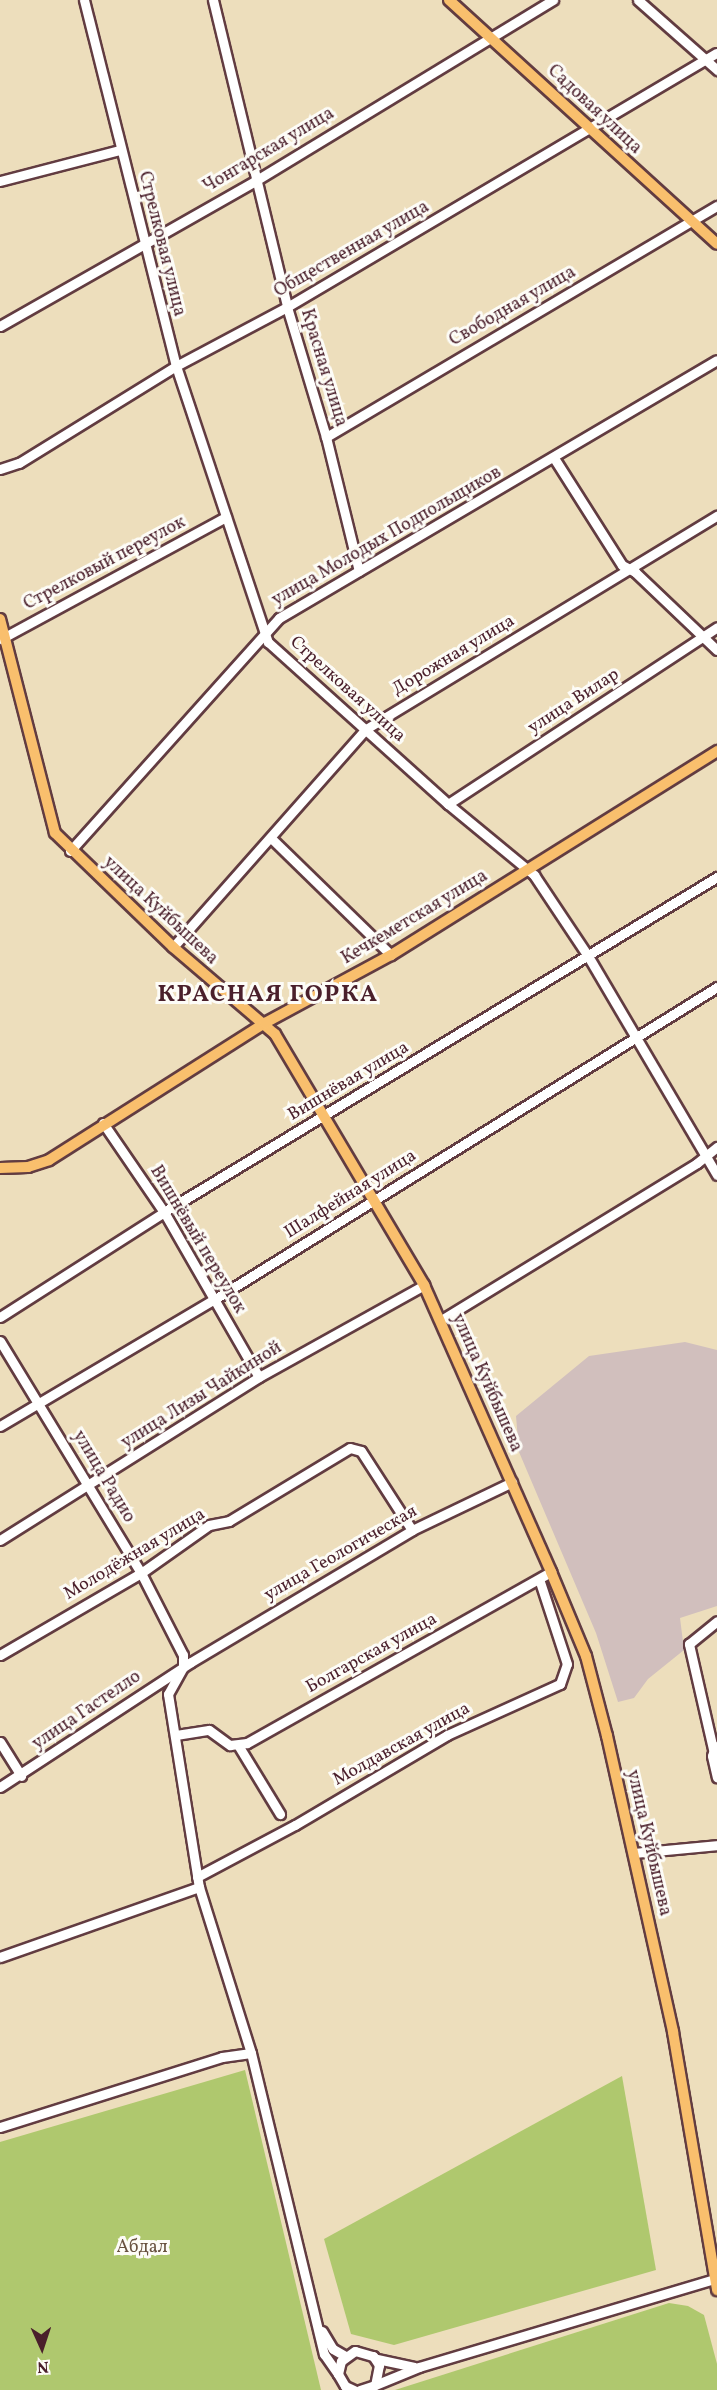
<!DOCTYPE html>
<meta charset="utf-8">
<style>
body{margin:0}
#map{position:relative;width:717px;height:2390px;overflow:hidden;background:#eddebc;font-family:Vollkorn,serif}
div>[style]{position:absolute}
.industrial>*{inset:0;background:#d1bfbd}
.green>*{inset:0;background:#afc86e}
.roads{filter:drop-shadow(2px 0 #623c41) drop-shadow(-2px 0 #623c41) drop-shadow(0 2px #623c41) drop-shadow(0 -2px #623c41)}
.minor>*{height:9px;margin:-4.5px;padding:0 4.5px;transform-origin:4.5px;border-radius:4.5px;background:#fff}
.major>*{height:10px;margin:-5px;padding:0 5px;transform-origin:5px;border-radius:5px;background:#f9bf6d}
span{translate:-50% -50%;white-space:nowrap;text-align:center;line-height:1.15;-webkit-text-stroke:6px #fdfcf7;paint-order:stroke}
.street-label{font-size:18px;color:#4a1f2b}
.park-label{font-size:18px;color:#68523f}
.district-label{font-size:24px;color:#4a1f2b;font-weight:700;letter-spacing:1.5px}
.north{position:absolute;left:12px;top:2318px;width:60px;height:60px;-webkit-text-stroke:4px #fdfcf7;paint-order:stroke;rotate:177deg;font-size:16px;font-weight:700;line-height:24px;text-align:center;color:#4a1f2b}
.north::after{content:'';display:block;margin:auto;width:21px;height:27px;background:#4a1f2b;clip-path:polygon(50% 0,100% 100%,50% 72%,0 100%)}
</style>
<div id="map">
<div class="industrial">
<i style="clip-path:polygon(685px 1342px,717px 1350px,717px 1606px,680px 1618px,684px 1650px,648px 1679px,634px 1698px,618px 1702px,596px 1633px,519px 1452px,516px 1416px,589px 1356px)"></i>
</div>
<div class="green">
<i style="clip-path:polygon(245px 2070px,321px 2390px,0 2390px,0 2142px)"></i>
<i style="clip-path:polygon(622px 2076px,656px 2270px,394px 2345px,351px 2334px,324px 2239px)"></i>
<i style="clip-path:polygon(669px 2303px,688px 2306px,704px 2315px,717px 2364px,717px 2390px,395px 2390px)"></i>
</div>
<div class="roads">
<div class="minor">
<i style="left:84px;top:0;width:377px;rotate:75.9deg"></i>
<i style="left:176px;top:366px;width:291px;rotate:71.6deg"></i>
<i style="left:268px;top:642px;width:242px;rotate:42deg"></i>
<i style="left:448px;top:804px;width:112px;rotate:39.5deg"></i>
<i style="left:534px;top:875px;width:97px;rotate:56.3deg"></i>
<i style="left:588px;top:956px;width:254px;rotate:59.5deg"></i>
<i style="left:213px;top:0;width:316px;rotate:76.4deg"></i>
<i style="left:287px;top:307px;width:136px;rotate:73.3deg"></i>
<i style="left:326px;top:437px;width:138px;rotate:76.2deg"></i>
<i style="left:638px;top:0;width:106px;rotate:41.5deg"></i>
<i style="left:0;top:181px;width:124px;rotate:-14.5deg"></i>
<i style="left:0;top:326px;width:293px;rotate:-29.6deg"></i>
<i style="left:255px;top:181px;width:349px;rotate:-31.3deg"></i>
<i style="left:326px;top:437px;width:454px;rotate:-30.6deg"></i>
<i style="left:554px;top:458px;width:127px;rotate:57.6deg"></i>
<i style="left:622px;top:565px;width:15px;rotate:28deg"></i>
<i style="left:635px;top:572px;width:113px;rotate:43.6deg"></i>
<i style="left:0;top:469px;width:20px;rotate:-18deg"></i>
<i style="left:19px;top:463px;width:185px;rotate:-31.7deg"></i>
<i style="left:176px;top:366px;width:126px;rotate:-28deg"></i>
<i style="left:287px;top:307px;width:499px;rotate:-30.6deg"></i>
<i style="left:1px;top:639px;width:256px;rotate:-28.5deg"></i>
<i style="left:448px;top:804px;width:322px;rotate:-33.3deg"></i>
<i style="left:272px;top:839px;width:166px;rotate:44.3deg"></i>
<i style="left:70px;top:851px;width:313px;rotate:-48.1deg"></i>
<i style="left:279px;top:618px;width:508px;rotate:-30.5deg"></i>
<i style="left:173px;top:947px;width:291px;rotate:-48.5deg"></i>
<i style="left:366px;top:729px;width:411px;rotate:-31.3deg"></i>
<i style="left:103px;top:1123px;width:108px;rotate:55.6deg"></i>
<i style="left:164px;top:1212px;width:190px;rotate:60.1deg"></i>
<i style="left:0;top:1317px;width:195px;rotate:-32.6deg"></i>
<i style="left:164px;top:1212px;width:647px;rotate:-31.21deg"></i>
<i style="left:441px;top:1320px;width:300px;rotate:-31.5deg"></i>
<i style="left:697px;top:1163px;width:26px;rotate:-39deg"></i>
<i style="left:0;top:1341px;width:271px;rotate:58.7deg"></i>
<i style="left:141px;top:1573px;width:92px;rotate:62.9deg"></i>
<i style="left:183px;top:1655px;width:12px;rotate:90deg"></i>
<i style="left:0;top:1426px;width:250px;rotate:-30.6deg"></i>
<i style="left:215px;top:1299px;width:591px;rotate:-31.86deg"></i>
<i style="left:0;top:1540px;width:306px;rotate:-32.2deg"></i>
<i style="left:259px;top:1377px;width:189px;rotate:-29.1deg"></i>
<i style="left:0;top:1655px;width:163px;rotate:-30.2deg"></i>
<i style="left:141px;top:1573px;width:83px;rotate:-35.2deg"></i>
<i style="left:209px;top:1525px;width:20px;rotate:-11deg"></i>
<i style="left:229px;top:1521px;width:141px;rotate:-31.1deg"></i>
<i style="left:350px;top:1448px;width:11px;rotate:15deg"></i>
<i style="left:361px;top:1451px;width:94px;rotate:57.2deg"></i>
<i style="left:183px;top:1667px;width:31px;rotate:119deg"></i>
<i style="left:168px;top:1694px;width:195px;rotate:80.9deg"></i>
<i style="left:199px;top:1887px;width:174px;rotate:72.6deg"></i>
<i style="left:251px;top:2053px;width:310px;rotate:76.4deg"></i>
<i style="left:324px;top:2354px;width:24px;rotate:55deg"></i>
<i style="left:176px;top:1735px;width:33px;rotate:-9deg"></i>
<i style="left:209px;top:1730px;width:26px;rotate:36deg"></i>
<i style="left:230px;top:1745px;width:17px;rotate:-7deg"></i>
<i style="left:247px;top:1743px;width:349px;rotate:-29.4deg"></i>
<i style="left:0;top:1742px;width:40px;rotate:58deg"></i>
<i style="left:238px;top:1745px;width:81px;rotate:58.7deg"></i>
<i style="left:715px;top:1746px;width:10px;rotate:107deg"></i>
<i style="left:712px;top:1756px;width:22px;rotate:77deg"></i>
<i style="left:713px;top:1749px;width:108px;rotate:-102.9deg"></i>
<i style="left:689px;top:1644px;width:36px;rotate:-39deg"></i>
<i style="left:0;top:1787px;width:228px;rotate:-33.2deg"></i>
<i style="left:191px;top:1662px;width:257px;rotate:-30.8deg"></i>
<i style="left:412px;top:1530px;width:111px;rotate:-25.6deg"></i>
<i style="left:633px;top:1853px;width:84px;rotate:-5.4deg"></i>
<i style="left:197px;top:1877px;width:111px;rotate:-28deg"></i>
<i style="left:295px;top:1825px;width:177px;rotate:-30.6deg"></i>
<i style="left:447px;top:1735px;width:124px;rotate:-24.3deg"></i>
<i style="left:560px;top:1684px;width:21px;rotate:-71deg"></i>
<i style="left:567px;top:1664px;width:89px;rotate:-108.2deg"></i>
<i style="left:0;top:1957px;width:211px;rotate:-19.4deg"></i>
<i style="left:0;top:2127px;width:233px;rotate:-17.5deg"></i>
<i style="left:222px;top:2057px;width:29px;rotate:-8deg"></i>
<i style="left:322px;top:2331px;width:21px;rotate:59deg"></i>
<i style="left:333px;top:2349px;width:14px;rotate:30deg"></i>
<i style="left:377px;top:2359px;width:38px;rotate:12deg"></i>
<i style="left:375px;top:2385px;width:48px;rotate:-22.2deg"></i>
<i style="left:419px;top:2367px;width:309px;rotate:-16.6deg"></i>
<i style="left:354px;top:2390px;width:10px;rotate:-156deg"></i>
<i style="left:345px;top:2386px;width:14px;rotate:-120deg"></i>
<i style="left:338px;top:2374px;width:13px;rotate:-77deg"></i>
<i style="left:341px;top:2361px;width:17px;rotate:-36deg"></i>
<i style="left:355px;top:2351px;width:19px;rotate:16deg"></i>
<i style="left:373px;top:2356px;width:11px;rotate:56deg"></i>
<i style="left:379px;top:2365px;width:20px;rotate:101deg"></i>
<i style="left:375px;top:2385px;width:16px;rotate:162deg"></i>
</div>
<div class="major">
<i style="left:449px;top:0;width:362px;rotate:42.3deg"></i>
<i style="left:0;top:619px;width:221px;rotate:75.6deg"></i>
<i style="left:55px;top:833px;width:164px;rotate:44deg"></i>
<i style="left:173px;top:947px;width:134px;rotate:40.5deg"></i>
<i style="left:275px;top:1034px;width:292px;rotate:59.3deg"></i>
<i style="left:424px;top:1285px;width:314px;rotate:66.1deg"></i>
<i style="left:551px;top:1572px;width:91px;rotate:67.4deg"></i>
<i style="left:586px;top:1656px;width:83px;rotate:75.3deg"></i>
<i style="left:607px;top:1736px;width:303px;rotate:77.4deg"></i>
<i style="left:673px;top:2032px;width:262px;rotate:80.3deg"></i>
<i style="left:0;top:1168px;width:28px;rotate:-2deg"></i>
<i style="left:28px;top:1167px;width:22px;rotate:-18deg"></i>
<i style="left:49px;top:1160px;width:256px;rotate:-32.4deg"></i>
<i style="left:265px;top:1023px;width:143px;rotate:-28.4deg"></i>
<i style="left:391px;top:955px;width:385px;rotate:-32deg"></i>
</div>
</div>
<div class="street-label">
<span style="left:594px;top:110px;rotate:43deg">Садовая улица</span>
<span style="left:269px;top:151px;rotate:-31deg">Чонгарская улица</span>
<span style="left:161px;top:244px;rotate:76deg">Стрелковая улица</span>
<span style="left:352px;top:250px;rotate:-30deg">Общественная улица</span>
<span style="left:513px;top:307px;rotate:-30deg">Свободная улица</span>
<span style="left:323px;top:368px;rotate:73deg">Красная улица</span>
<span style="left:387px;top:537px;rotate:-30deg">улица Молодых Подпольщиков</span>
<span style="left:105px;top:564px;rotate:-28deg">Стрелковый переулок</span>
<span style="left:454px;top:656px;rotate:-31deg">Дорожная улица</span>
<span style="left:347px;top:690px;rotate:42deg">Стрелковая улица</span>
<span style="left:574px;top:702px;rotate:-33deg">улица Вилар</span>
<span style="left:160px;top:911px;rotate:43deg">улица Куйбышева</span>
<span style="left:415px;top:918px;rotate:-31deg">Кечкеметская улица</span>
<span style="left:349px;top:1082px;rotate:-31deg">Вишнёвая улица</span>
<span style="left:351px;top:1195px;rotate:-32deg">Шалфейная улица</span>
<span style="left:197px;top:1240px;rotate:59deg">Вишнёвый переулок</span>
<span style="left:486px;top:1383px;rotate:66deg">улица Куйбышева</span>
<span style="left:202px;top:1396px;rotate:-32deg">улица Лизы Чайкиной</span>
<span style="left:103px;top:1477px;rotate:59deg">улица Радио</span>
<span style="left:341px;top:1554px;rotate:-30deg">улица Геологическая</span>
<span style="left:135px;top:1555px;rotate:-31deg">Молодёжная улица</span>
<span style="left:372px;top:1654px;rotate:-29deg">Болгарская улица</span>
<span style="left:87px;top:1711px;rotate:-34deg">улица Гастелло</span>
<span style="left:402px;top:1745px;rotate:-29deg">Молдавская улица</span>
<span style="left:648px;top:1843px;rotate:77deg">улица Куйбышева</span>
</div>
<div class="park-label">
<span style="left:142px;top:2248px">Абдал</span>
</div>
<div class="district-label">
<span style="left:268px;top:996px">КРАСНАЯ ГОРКА</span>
</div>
<div class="north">N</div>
</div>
